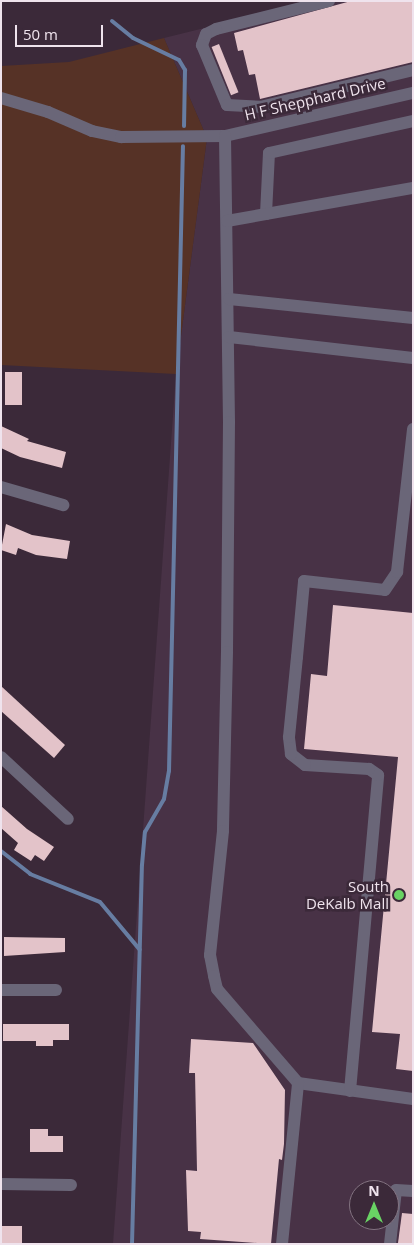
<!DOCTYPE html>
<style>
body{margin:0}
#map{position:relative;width:414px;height:1245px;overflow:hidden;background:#3b2939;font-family:"Open Sans",sans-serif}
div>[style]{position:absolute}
.built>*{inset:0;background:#483246}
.green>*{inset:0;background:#563226}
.stream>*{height:4px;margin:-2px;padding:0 2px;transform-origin:2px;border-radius:2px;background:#677da2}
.building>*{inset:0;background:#e3c3c9;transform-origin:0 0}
.minor>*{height:12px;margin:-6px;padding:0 6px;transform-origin:6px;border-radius:6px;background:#6a6678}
.dots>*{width:14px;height:14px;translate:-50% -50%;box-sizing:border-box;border:2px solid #3b2939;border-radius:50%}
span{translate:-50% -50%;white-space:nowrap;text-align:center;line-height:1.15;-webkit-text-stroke:5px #3b2939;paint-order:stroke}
.street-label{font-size:15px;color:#efe3ed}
.poi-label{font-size:15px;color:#efe3ed}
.right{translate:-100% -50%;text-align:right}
.frame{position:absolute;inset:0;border:2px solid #efe3ed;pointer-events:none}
.north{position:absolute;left:349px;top:1180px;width:50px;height:50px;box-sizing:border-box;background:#3b2939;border:1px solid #837381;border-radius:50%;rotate:0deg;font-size:14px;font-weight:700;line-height:20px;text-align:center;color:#efe3ed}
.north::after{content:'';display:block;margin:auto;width:18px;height:22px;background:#69d364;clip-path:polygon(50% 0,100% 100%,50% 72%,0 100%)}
.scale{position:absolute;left:15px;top:25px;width:88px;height:22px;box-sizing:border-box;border:2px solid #efe3ed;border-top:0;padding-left:6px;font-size:15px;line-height:18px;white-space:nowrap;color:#efe3ed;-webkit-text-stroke:4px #3b2939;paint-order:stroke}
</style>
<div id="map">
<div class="built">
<i style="clip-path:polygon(evenodd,314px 1px,413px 1px,413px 1244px,113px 1244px,176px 374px,207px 138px,164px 38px,314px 1px,359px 1190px,389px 1190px,389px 1220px,359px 1220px,359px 1190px)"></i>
</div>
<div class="green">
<i style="clip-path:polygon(164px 38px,207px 138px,176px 374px,1px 365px,1px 66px,69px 62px)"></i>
</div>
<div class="stream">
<i style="left:112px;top:21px;width:27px;rotate:39deg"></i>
<i style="left:133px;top:38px;width:51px;rotate:25.6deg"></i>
<i style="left:179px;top:60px;width:12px;rotate:59deg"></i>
<i style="left:185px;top:70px;width:56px;rotate:91deg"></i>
<i style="left:1px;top:851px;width:37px;rotate:38deg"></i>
<i style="left:30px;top:874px;width:75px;rotate:21.8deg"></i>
<i style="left:100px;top:902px;width:62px;rotate:50.2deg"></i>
<i style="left:132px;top:1244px;width:379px;rotate:-88.5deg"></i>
<i style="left:142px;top:865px;width:33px;rotate:-85deg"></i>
<i style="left:145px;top:832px;width:38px;rotate:-60deg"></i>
<i style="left:164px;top:799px;width:28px;rotate:-80deg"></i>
<i style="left:169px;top:771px;width:625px;rotate:-88.72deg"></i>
</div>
<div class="building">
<i style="clip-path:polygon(351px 1px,413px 1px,413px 62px,260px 99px,255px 74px,249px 75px,243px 50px,238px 51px,234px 33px)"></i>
<i style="left:219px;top:44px;width:52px;height:8px;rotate:68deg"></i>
<i style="left:5px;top:372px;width:17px;height:33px"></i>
<i style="clip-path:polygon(1px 426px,29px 439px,27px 441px,66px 452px,62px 468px,20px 457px,1px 448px)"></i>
<i style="clip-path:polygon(6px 524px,32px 535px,70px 541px,67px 559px,36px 555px,18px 548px,16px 555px,1px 550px)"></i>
<i style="clip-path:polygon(333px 605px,413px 613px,413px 1071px,396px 1069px,400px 1034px,372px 1032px,398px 757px,304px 749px,311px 674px,327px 676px)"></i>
<i style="clip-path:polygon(1px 686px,65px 745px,54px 758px,1px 711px)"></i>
<i style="clip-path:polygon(1px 806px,27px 829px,54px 847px,44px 861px,35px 855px,31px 861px,14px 850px,18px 843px,1px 828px)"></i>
<i style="clip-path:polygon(4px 937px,65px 938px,65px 952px,4px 956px)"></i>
<i style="clip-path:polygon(3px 1024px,69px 1024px,69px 1040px,53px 1040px,53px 1046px,36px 1046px,36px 1041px,3px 1041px)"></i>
<i style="clip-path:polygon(191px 1039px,253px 1043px,285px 1090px,284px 1144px,282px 1160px,279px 1159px,271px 1244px,200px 1239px,201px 1232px,188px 1231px,186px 1170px,197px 1171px,195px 1073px,189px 1073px)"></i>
<i style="clip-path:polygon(30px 1129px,48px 1129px,48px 1136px,63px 1136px,63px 1152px,30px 1152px)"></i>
<i style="clip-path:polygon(402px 1213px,413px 1214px,413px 1244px,398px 1243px)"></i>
<i style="left:1px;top:1226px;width:21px;height:17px"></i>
</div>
<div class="minor">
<i style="left:329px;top:1px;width:116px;rotate:166.1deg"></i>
<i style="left:216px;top:29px;width:11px;rotate:153deg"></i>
<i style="left:206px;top:34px;width:12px;rotate:110deg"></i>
<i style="left:202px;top:45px;width:65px;rotate:67.4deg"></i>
<i style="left:227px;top:105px;width:33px;rotate:3deg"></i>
<i style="left:260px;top:107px;width:157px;rotate:-13.6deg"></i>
<i style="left:1px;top:98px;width:49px;rotate:16.6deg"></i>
<i style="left:48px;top:112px;width:48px;rotate:23.4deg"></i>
<i style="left:92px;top:131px;width:30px;rotate:12deg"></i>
<i style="left:121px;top:137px;width:104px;rotate:-0.6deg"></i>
<i style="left:225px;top:136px;width:193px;rotate:-12.9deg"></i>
<i style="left:225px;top:136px;width:286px;rotate:89.2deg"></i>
<i style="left:229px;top:422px;width:230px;rotate:90.5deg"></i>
<i style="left:227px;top:652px;width:179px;rotate:91.3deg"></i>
<i style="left:223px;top:831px;width:125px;rotate:96deg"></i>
<i style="left:210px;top:955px;width:21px;rotate:79deg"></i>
<i style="left:214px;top:976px;width:13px;rotate:77deg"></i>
<i style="left:217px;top:989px;width:124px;rotate:49.2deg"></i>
<i style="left:298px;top:1083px;width:116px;rotate:7.9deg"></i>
<i style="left:266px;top:214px;width:61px;rotate:-87.2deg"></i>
<i style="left:269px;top:153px;width:148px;rotate:-12.5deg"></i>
<i style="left:227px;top:221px;width:189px;rotate:-10.1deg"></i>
<i style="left:229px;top:299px;width:185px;rotate:5.9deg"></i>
<i style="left:229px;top:337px;width:185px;rotate:6.5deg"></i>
<i style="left:1px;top:487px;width:65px;rotate:16.2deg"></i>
<i style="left:1px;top:757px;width:91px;rotate:42.8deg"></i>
<i style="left:1px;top:990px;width:55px"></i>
<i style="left:350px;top:1091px;width:317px;rotate:-84.9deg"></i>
<i style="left:378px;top:775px;width:11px;rotate:-146deg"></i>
<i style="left:369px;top:769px;width:64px;rotate:-176.4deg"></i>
<i style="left:305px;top:765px;width:18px;rotate:-142deg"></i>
<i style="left:291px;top:754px;width:17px;rotate:-97deg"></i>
<i style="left:289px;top:737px;width:80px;rotate:-84.3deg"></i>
<i style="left:297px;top:657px;width:76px;rotate:-84.7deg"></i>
<i style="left:304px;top:581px;width:81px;rotate:6.3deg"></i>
<i style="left:385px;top:590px;width:22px;rotate:-56deg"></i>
<i style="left:397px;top:572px;width:144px;rotate:-83.6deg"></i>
<i style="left:1px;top:1184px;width:70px;rotate:0.8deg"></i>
<i style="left:282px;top:1244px;width:162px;rotate:-84.3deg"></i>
<i style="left:390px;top:1244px;width:54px;rotate:-83.7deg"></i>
<i style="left:396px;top:1190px;width:17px;rotate:3deg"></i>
</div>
<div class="dots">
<i style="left:399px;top:895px;background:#69d364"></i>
</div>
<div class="street-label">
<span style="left:315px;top:99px;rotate:-13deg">H F Shepphard Drive</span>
</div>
<div class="poi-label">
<span class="right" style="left:389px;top:895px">South<br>DeKalb Mall</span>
</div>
<div class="frame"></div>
<div class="north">N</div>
<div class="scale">50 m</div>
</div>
